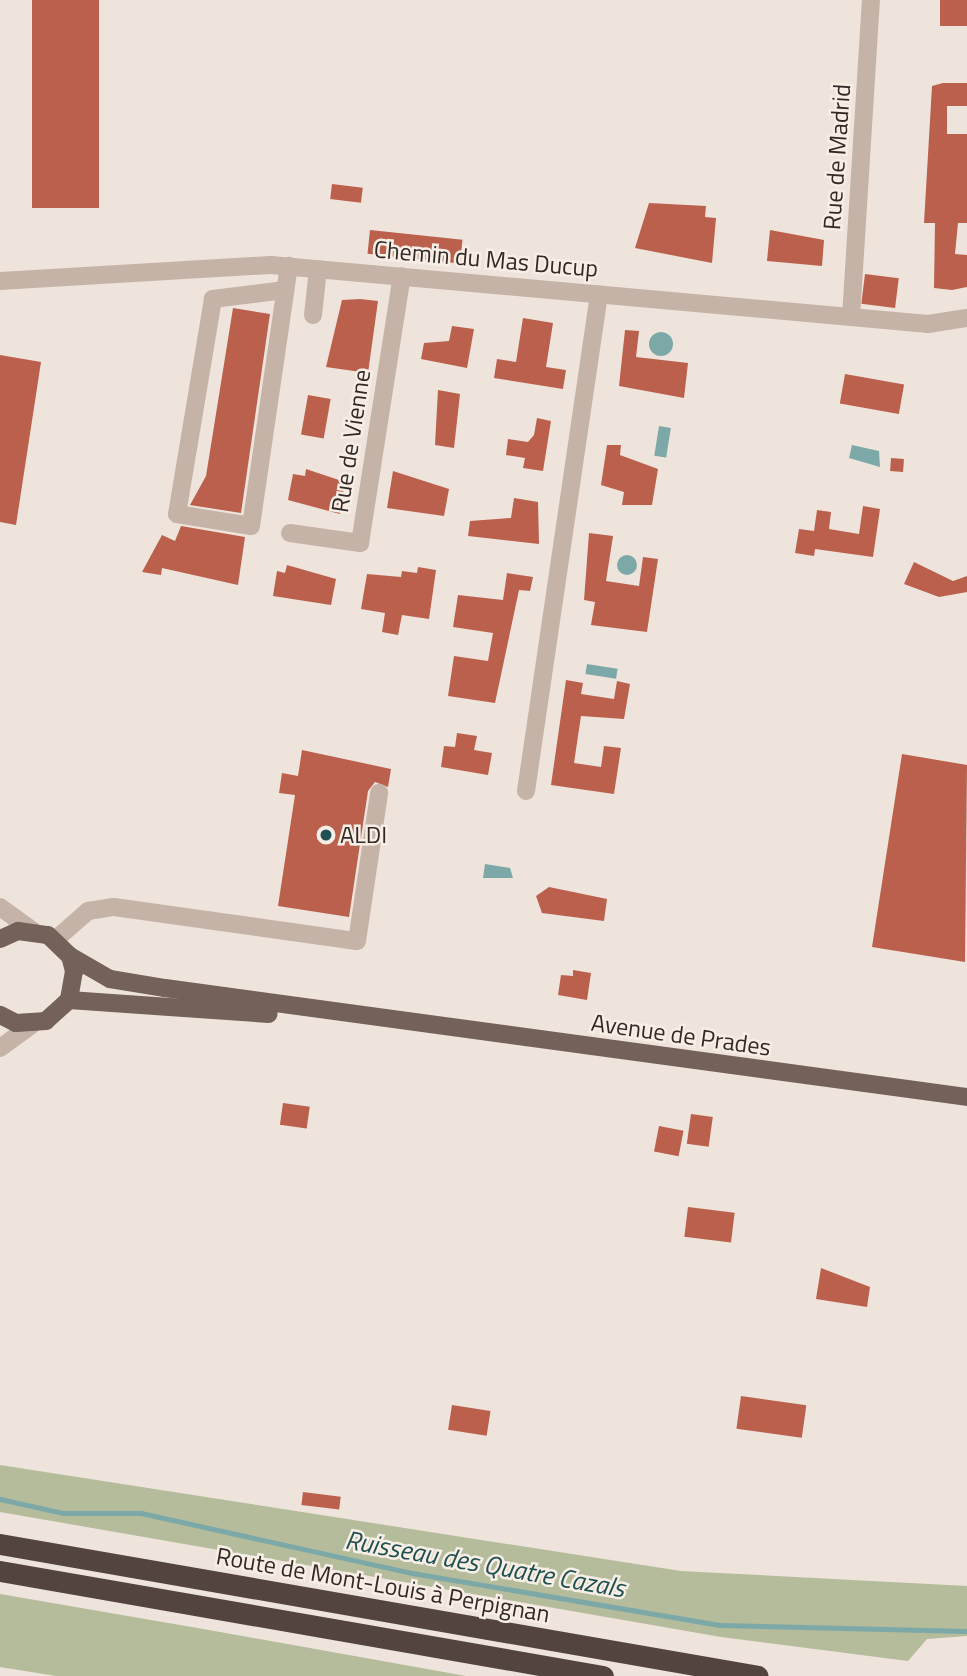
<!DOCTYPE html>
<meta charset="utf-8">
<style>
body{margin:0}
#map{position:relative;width:967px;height:1676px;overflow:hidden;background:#efe4db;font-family:"Titillium Web",sans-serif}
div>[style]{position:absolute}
.green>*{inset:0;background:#b4bc9c}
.water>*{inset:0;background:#7ca9a8;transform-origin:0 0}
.round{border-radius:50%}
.stream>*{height:5px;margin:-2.5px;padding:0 2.5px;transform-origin:2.5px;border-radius:2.5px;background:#7ca9a8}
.building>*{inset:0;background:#ba604d;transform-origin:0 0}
.minor>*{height:18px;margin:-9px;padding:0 9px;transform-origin:9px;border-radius:9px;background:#c6b3a8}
.major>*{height:18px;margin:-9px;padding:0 9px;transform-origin:9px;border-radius:9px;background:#74615a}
.highway>*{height:21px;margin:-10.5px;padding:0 10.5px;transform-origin:10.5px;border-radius:10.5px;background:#53443f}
.dots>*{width:19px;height:19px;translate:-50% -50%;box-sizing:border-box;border:4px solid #f7eee6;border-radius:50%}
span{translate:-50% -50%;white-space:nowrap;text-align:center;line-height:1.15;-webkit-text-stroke:5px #f7eee6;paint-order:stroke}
.street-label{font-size:24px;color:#332a27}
.poi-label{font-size:24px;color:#332a27}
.left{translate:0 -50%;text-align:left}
.water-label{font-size:26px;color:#215050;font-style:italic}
</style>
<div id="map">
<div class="green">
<i style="clip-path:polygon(0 1465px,681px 1571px,967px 1586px,967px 1636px,927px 1639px,908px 1661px,721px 1637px,0 1512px)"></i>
<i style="clip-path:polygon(0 1594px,209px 1630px,466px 1676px,56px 1676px,0 1667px)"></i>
</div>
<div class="water">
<i class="round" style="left:649px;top:332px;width:24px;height:24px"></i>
<i style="left:659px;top:426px;width:12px;height:30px;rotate:9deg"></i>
<i style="clip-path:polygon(852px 445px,879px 451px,880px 467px,849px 458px)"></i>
<i class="round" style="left:617px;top:555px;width:20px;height:20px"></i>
<i style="left:587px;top:664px;width:31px;height:10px;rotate:9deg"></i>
<i style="clip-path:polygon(485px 864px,510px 868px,513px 878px,483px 878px)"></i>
</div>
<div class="stream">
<i style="left:0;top:1499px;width:65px;rotate:12.5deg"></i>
<i style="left:63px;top:1513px;width:78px"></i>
<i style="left:141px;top:1513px;width:278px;rotate:12.5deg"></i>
<i style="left:412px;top:1573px;width:312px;rotate:9.6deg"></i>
<i style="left:720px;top:1625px;width:247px;rotate:1.4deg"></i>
</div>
<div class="building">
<i style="left:32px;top:0;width:67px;height:208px"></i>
<i style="left:940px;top:0;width:27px;height:26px"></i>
<i style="clip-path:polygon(943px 83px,967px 83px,967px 106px,947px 106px,947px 134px,967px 134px,967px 223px,958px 223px,955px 254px,967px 255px,967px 287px,952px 290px,934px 288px,935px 223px,924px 223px,932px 86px)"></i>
<i style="left:332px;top:184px;width:31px;height:15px;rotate:7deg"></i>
<i style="clip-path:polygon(649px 203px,706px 206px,705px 217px,716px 218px,712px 263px,635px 248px)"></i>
<i style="left:370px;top:230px;width:93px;height:24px;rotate:6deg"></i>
<i style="clip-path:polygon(770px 230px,824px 240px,822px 266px,767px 261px)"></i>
<i style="left:865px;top:274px;width:34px;height:30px;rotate:7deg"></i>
<i style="clip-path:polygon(360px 299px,378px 301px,368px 373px,326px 367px,342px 300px)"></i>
<i style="clip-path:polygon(233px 308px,270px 314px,241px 513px,190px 505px,206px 476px)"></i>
<i style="clip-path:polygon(523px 318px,553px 323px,546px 367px,566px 370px,563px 389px,494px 378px,497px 359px,516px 362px)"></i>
<i style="clip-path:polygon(452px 326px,474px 329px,467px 368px,421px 359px,424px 343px,449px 341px)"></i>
<i style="clip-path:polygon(625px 330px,639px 331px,636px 357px,688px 363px,684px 398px,619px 386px)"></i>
<i style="clip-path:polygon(0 355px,41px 362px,16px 525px,0 522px)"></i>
<i style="left:845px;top:374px;width:60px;height:30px;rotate:10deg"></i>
<i style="clip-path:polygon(438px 390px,460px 394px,454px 448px,435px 445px)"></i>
<i style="left:308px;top:395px;width:23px;height:40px;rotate:10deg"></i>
<i style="clip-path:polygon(537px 418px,551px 421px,543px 471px,523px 468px,525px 458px,506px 455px,508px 439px,528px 442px,534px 435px)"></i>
<i style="clip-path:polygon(607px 445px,621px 445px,620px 455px,658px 469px,652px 505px,622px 505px,624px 492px,601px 485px)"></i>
<i style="left:891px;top:458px;width:13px;height:13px;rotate:4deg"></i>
<i style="clip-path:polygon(306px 469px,345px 482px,340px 514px,288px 500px,293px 474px,305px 476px)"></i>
<i style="clip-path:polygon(393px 471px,449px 489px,444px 516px,387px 508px)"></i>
<i style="clip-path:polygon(514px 498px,538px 502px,539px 544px,468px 536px,470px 521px,511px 518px)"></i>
<i style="clip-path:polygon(863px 506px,880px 509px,873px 557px,815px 549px,814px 556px,795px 553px,799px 529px,814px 531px,817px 510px,831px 512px,829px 529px,859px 534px)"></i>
<i style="clip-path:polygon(181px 526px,245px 537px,238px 585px,162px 568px,161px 575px,142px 572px,162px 535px,175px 541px)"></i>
<i style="clip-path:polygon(589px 533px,613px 536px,606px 581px,639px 586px,643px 557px,658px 559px,647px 632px,591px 625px,595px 602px,584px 600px)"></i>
<i style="clip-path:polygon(914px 562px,953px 581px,967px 576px,967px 592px,939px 597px,904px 584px)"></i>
<i style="clip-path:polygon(287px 565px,336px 579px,331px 605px,273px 596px,277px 571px,285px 573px)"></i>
<i style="clip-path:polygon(418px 567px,436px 570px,429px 619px,402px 615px,398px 635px,382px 632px,385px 613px,361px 609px,367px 574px,401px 577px,402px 571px,417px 573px)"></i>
<i style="clip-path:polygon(507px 573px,533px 577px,530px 591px,519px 590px,495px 703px,448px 696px,454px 656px,488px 661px,493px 633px,453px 627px,458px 595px,503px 600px)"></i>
<i style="clip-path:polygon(566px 680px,583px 683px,581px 694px,614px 699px,617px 681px,630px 684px,624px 719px,581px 716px,574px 763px,601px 767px,604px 746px,621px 748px,614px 794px,551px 785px)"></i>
<i style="clip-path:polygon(457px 733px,477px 736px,474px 750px,492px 753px,488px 775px,441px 767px,444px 746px,455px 747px)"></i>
<i style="clip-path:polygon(302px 750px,391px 769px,388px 787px,375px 782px,368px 791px,349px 917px,278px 906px,295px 795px,279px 793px,282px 773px,298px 776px)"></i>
<i style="clip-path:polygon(902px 754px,967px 765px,965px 962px,872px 947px)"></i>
<i style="clip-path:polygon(549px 887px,607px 899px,604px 921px,542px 913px,536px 896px)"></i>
<i style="clip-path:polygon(573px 970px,591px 973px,587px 1000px,558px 995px,561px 975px,573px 976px)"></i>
<i style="left:283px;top:1103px;width:27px;height:22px;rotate:8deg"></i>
<i style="left:691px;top:1114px;width:22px;height:30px;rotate:8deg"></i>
<i style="left:659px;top:1126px;width:25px;height:26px;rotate:11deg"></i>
<i style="left:688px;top:1207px;width:47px;height:30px;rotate:7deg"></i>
<i style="clip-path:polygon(821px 1268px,870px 1287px,867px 1307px,816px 1299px)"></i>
<i style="left:741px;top:1396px;width:66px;height:33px;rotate:8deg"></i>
<i style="left:452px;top:1405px;width:39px;height:25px;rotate:9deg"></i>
<i style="left:303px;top:1492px;width:38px;height:13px;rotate:7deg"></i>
</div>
<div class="minor">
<i style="left:0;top:281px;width:271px;rotate:-3.4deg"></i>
<i style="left:271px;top:265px;width:660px;rotate:5.13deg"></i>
<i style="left:928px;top:324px;width:39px;rotate:-9deg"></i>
<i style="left:285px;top:290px;width:73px;rotate:172.9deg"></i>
<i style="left:213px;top:299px;width:218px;rotate:99.5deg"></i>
<i style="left:177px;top:514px;width:75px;rotate:9.2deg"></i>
<i style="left:251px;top:526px;width:263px;rotate:-81.7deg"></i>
<i style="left:313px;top:315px;width:46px;rotate:-83.8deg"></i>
<i style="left:851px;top:317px;width:318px;rotate:-86.4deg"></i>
<i style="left:290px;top:533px;width:71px;rotate:8.1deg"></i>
<i style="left:360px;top:543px;width:270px;rotate:-81.1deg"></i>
<i style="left:526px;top:791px;width:502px;rotate:-81.64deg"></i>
<i style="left:0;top:907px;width:41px;rotate:36deg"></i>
<i style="left:55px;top:940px;width:44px;rotate:-41.3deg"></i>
<i style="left:88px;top:911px;width:26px;rotate:-9deg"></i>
<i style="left:114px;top:907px;width:245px;rotate:8deg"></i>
<i style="left:357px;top:941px;width:150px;rotate:-81.5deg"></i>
<i style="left:0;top:1048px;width:39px;rotate:-36deg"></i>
</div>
<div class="major">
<i style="left:0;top:939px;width:20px;rotate:-24deg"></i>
<i style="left:18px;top:931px;width:30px;rotate:8deg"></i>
<i style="left:48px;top:935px;width:30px;rotate:44deg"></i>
<i style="left:70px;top:956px;width:16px;rotate:75deg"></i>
<i style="left:74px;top:971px;width:29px;rotate:100deg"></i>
<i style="left:69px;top:1000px;width:31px;rotate:138deg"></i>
<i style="left:46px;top:1021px;width:30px;rotate:176deg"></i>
<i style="left:16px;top:1023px;width:18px;rotate:-153deg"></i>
<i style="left:70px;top:956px;width:46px;rotate:29.9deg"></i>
<i style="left:110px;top:979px;width:56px;rotate:9.3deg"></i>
<i style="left:165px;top:988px;width:809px;rotate:7.74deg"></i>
<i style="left:69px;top:1000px;width:200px;rotate:4deg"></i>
</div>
<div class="highway">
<i style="left:0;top:1544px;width:769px;rotate:9.88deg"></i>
<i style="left:0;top:1571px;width:612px;rotate:9.88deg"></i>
</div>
<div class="dots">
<i style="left:326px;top:835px;background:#215050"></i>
</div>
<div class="street-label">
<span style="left:837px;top:157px;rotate:-86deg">Rue de Madrid</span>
<span style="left:486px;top:259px;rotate:5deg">Chemin du Mas Ducup</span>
<span style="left:351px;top:441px;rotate:-81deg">Rue de Vienne</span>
<span style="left:681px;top:1035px;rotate:8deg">Avenue de Prades</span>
<span style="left:383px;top:1585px;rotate:10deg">Route de Mont-Louis à Perpignan</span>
</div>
<div class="poi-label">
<span class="left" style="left:340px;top:835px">ALDI</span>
</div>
<div class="water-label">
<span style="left:485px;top:1564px;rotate:10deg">Ruisseau des Quatre Cazals</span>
</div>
</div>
